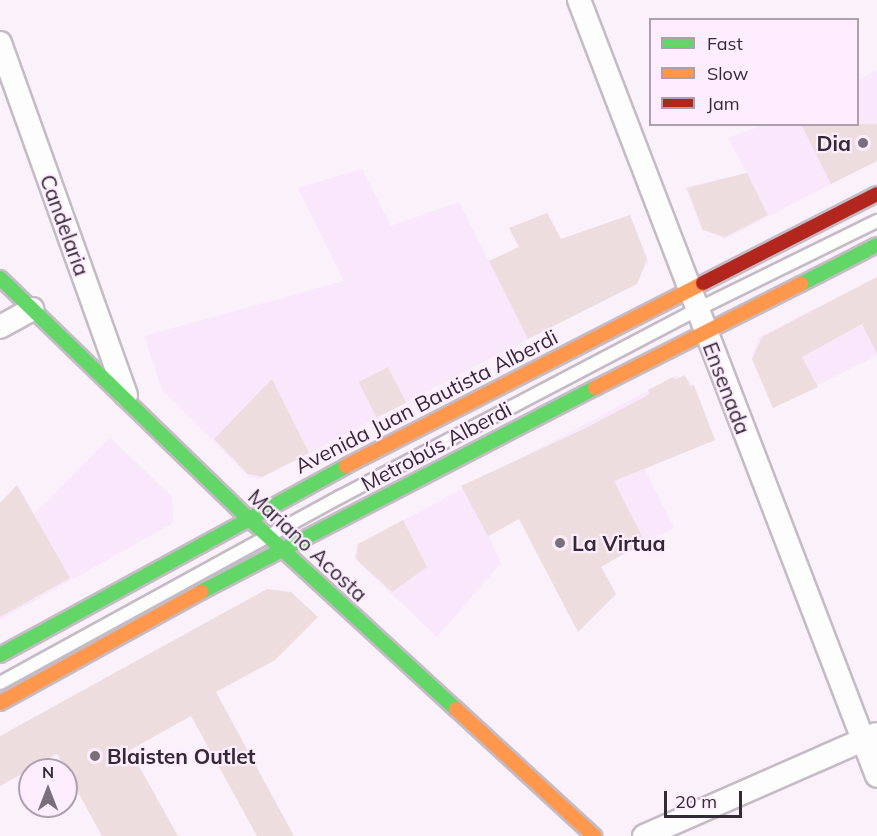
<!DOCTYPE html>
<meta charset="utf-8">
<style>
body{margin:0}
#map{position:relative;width:877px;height:836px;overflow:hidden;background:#faf1fb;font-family:Mulish,sans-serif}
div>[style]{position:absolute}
.built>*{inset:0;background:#f9e7fb}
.building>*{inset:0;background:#eedddf;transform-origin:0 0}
.roads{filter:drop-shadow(2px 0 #c4bbc5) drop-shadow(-2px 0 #c4bbc5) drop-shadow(0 2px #c4bbc5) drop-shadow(0 -2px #c4bbc5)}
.lane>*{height:12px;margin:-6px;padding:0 6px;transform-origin:6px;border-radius:6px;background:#fefdfe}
.street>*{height:22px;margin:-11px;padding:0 11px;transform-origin:11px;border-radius:11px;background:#fefdfe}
.fast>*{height:14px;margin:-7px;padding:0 7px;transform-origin:7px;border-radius:7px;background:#63d668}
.slow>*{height:14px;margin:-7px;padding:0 7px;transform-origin:7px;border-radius:7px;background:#ff974d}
.jam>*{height:14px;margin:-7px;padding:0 7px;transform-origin:7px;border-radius:7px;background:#b3261e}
.dots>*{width:16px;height:16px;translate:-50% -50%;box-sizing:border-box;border:3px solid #feedff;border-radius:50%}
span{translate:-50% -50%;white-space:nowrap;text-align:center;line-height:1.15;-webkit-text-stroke:4.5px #feedff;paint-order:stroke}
.poi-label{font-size:21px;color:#342a35;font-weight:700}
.right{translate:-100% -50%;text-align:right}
.left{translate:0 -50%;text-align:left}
.street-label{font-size:21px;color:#342a35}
.legend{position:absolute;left:649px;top:18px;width:210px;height:108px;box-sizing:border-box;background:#feedff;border:2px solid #ad9fae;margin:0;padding:8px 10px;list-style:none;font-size:18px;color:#342a35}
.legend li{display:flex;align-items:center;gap:12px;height:30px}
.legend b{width:30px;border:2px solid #ad9fae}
.north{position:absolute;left:18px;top:758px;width:60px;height:60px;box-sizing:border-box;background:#feedff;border:2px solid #ad9fae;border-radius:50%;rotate:0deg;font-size:16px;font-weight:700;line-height:24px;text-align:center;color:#342a35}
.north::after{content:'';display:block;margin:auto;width:21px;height:27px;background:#79707a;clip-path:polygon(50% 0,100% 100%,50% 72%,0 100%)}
.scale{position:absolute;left:664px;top:791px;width:78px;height:27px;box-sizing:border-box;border:3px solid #342a35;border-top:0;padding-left:8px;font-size:18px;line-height:21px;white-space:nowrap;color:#342a35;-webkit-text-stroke:4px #feedff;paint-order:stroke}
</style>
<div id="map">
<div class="built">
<i style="clip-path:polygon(877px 70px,877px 160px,725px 239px,702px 229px,685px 187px,747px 173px,728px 138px,763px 125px,858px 124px,858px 80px)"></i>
<i style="clip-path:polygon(362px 169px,391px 226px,459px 202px,489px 261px,519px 247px,509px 228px,547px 213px,561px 239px,630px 215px,648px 262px,637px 282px,260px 479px,249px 477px,162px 390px,144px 336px,344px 281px,298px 188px)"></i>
<i style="clip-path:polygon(877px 277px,877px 355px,773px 408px,752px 357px,759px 337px)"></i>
<i style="clip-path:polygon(676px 376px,690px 381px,715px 440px,645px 469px,674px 528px,601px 566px,616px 594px,578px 632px,519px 519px,488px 535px,501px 563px,437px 637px,355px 559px,357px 545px)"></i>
<i style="clip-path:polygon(110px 437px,172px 497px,173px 523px,0 620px,0 503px,17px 485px,34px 514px)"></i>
</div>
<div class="building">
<i style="clip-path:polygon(801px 124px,877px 124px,877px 161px,831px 184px)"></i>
<i style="clip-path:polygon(747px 173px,768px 215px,725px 237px,703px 230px,687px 188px)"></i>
<i style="clip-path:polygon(547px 213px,561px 239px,630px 215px,647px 259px,637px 284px,528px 339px,489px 261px,519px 247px,509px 228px)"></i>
<i style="clip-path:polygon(877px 277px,877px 354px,862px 324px,802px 357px,818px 387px,773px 408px,752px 359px,762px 337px)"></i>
<i style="left:388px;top:367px;width:40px;height:33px;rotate:63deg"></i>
<i style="clip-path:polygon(685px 375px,690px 386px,694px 385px,715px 440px,614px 481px,645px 542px,601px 567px,616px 594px,578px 632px,519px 519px,488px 536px,461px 486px,586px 428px,650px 394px,648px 390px,673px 377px,675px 380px)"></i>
<i style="clip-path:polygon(272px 379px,309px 453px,262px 477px,248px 474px,214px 439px)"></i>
<i style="clip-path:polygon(17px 485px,70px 578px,0 617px,0 503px)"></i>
<i style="clip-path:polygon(403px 520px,427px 567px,392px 592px,356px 559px,358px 544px)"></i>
<i style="clip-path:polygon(267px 589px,291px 592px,318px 617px,275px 660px,216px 692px,294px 836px,257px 836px,191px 716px,130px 750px,178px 836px,102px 836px,57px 754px,0 786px,0 736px)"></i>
</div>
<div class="roads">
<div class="lane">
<i style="left:0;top:683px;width:388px;rotate:-28.7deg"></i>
<i style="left:340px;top:497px;width:402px;rotate:-27.7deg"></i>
<i style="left:696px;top:310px;width:202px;rotate:-26.2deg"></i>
</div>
<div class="street">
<i style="left:579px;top:0;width:831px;rotate:68.99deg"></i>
<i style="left:0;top:43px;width:374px;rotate:70.3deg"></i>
<i style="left:0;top:327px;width:37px;rotate:-29deg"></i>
<i style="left:644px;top:836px;width:253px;rotate:-23.7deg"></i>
</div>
<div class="fast">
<i style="left:0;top:278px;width:344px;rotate:44.1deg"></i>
<i style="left:247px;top:517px;width:284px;rotate:42.6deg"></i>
<i style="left:801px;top:284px;width:85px;rotate:-27.2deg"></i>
<i style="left:201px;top:592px;width:444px;rotate:-27.4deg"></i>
<i style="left:0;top:655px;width:394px;rotate:-28.6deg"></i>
</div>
<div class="slow">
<i style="left:595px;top:388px;width:231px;rotate:-26.8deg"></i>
<i style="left:346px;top:466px;width:401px;rotate:-27.1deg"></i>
<i style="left:0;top:703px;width:230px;rotate:-28.9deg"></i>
<i style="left:456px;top:709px;width:188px;rotate:42.6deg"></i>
</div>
<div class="jam">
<i style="left:703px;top:283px;width:195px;rotate:-27.1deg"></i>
</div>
</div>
<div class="dots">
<i style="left:863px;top:143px;background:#79707a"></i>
<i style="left:560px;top:543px;background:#79707a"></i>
<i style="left:95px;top:756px;background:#79707a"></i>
</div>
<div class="poi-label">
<span class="right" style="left:851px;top:143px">Dia</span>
<span class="left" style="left:572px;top:543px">La Virtua</span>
<span class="left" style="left:107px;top:756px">Blaisten Outlet</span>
</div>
<div class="street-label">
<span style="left:65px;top:225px;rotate:70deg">Candelaria</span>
<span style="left:727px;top:388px;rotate:69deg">Ensenada</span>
<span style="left:426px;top:401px;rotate:-27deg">Avenida Juan Bautista Alberdi</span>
<span style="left:436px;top:446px;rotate:-28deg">Metrobús Alberdi</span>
<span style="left:308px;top:545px;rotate:43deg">Mariano Acosta</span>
</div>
<ul class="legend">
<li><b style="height:8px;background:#63d668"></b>Fast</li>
<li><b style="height:8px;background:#ff974d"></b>Slow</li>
<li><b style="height:8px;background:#b3261e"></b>Jam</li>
</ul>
<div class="north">N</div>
<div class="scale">20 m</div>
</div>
